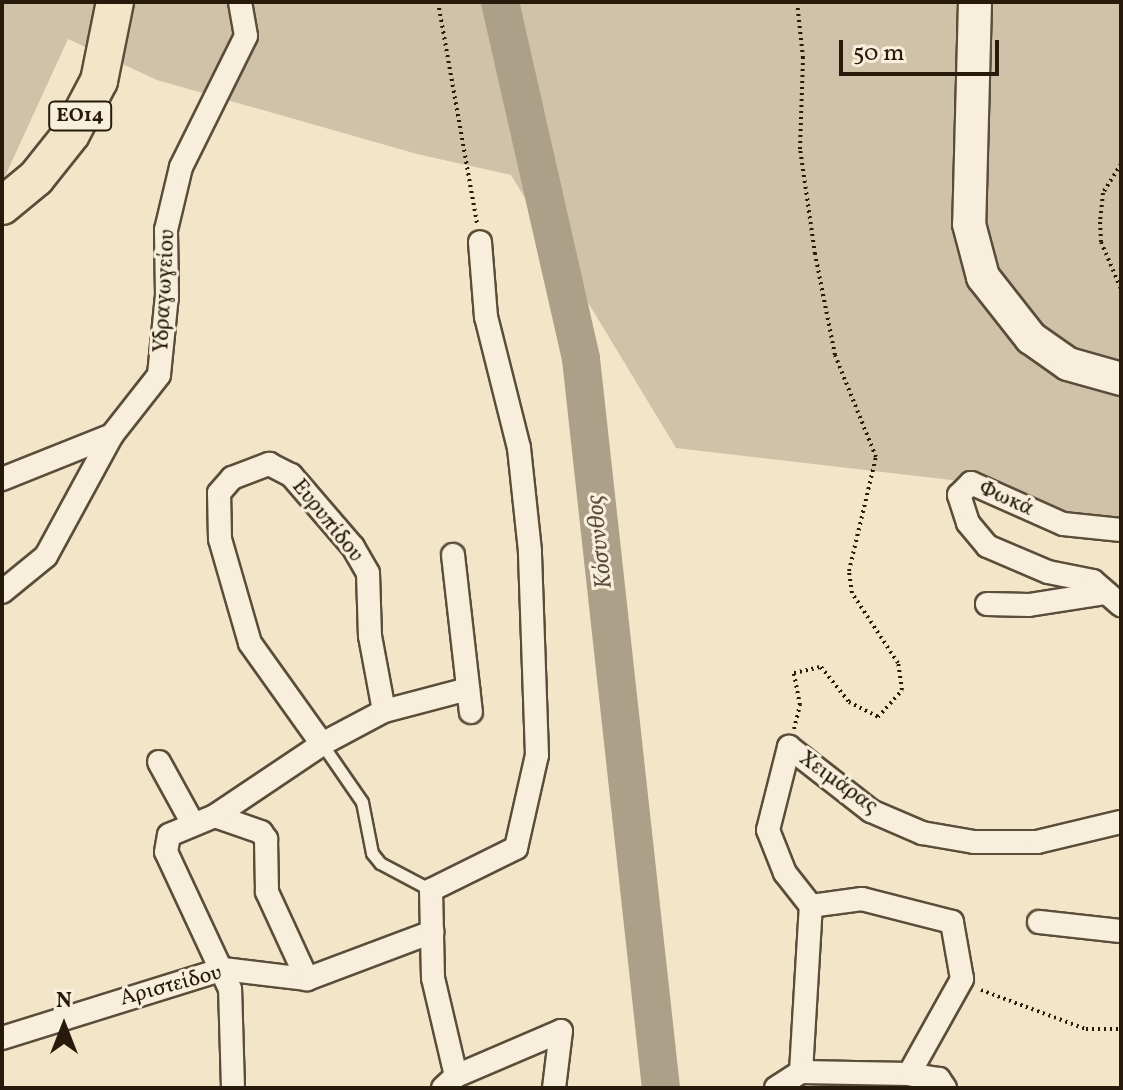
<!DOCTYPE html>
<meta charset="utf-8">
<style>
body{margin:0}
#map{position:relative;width:1123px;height:1090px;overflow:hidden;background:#f2e5c8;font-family:Vollkorn,serif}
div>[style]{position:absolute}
.green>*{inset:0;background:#cfc2a8}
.river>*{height:38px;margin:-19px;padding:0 19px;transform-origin:19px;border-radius:19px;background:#ada088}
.path>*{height:4px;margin-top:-2px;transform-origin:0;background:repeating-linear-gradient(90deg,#271a0b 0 2px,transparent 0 6px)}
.roads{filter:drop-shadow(2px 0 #5a4d3a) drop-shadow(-2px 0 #5a4d3a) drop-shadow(0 2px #5a4d3a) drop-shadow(0 -2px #5a4d3a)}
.lane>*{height:11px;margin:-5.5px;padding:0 5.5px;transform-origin:5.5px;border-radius:5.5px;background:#f7eedb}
.street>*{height:22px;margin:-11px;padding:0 11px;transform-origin:11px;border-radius:11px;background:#f7eedb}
.secondary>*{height:32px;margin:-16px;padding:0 16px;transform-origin:16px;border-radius:16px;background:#f7eedb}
.primary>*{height:36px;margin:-18px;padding:0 18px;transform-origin:18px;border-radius:18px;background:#f2e5c8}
span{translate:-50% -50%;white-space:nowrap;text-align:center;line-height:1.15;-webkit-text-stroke:6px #f7eedb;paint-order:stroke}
.shield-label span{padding:2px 6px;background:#f7eedb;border:2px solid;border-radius:6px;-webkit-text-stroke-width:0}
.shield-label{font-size:20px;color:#271a0b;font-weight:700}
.street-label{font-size:22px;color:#271a0b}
.water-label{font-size:24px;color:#5d503d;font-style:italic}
.frame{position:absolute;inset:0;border:4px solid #271a0b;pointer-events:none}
.north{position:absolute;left:24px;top:986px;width:80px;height:80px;-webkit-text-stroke:6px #f7eedb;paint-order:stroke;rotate:0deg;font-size:22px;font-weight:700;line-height:32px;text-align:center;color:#271a0b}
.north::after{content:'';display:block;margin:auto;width:28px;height:36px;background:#271a0b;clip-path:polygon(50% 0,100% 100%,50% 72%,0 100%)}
.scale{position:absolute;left:839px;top:40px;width:160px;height:36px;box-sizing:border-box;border:4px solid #271a0b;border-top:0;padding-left:10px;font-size:24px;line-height:28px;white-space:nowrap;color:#271a0b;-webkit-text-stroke:6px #f7eedb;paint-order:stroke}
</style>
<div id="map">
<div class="green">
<i style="clip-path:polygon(2px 2px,1121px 2px,1121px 522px,1087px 523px,1003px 486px,676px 448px,511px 175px,417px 154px,157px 80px,68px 39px,2px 183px)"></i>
</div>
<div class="river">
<i style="left:500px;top:2px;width:366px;rotate:77.2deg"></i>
<i style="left:581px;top:359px;width:733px;rotate:83.74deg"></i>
</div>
<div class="path">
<i style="left:438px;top:2px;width:225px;rotate:80deg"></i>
<i style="left:1121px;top:164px;width:34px;rotate:122deg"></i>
<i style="left:1103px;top:193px;width:29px;rotate:96deg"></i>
<i style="left:1100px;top:222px;width:20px;rotate:87deg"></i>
<i style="left:1101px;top:242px;width:51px;rotate:66.9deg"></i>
<i style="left:794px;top:729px;width:25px;rotate:-76deg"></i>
<i style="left:800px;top:705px;width:33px;rotate:-101deg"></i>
<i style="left:794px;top:673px;width:28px;rotate:-13deg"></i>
<i style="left:821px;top:667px;width:45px;rotate:51.3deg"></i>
<i style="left:849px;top:702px;width:33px;rotate:27deg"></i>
<i style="left:878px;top:717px;width:36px;rotate:-48deg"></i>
<i style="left:902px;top:690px;width:27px;rotate:-98deg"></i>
<i style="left:898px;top:663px;width:84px;rotate:-123.3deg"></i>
<i style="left:852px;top:593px;width:22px;rotate:-98deg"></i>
<i style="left:849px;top:571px;width:117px;rotate:-76.7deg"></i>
<i style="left:876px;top:457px;width:110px;rotate:-111.9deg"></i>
<i style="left:835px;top:355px;width:103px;rotate:-101.2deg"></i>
<i style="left:815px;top:254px;width:106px;rotate:-98.1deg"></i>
<i style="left:800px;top:149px;width:91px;rotate:-88.1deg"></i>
<i style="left:803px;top:58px;width:56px;rotate:-96.1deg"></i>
<i style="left:981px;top:990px;width:112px;rotate:20.4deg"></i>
<i style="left:1086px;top:1029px;width:35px"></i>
</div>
<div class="roads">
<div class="lane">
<i style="left:322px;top:744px;width:70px;rotate:55.4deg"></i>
<i style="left:362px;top:802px;width:52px;rotate:78.9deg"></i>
<i style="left:372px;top:853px;width:13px;rotate:51deg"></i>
<i style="left:380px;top:863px;width:58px;rotate:27.9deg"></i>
</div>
<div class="street">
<i style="left:2px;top:479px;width:118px;rotate:-21.8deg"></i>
<i style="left:1121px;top:530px;width:58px;rotate:-174.1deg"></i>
<i style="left:1063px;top:524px;width:101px;rotate:-156deg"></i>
<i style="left:971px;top:483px;width:17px;rotate:135deg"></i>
<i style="left:959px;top:495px;width:29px;rotate:72deg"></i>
<i style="left:968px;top:523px;width:30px;rotate:50deg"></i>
<i style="left:987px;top:546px;width:66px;rotate:23.1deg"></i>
<i style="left:1048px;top:572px;width:46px;rotate:11.3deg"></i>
<i style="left:1093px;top:581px;width:37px;rotate:41deg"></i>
<i style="left:453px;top:555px;width:158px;rotate:83.5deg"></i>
<i style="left:2px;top:592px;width:57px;rotate:-39.3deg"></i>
<i style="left:46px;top:556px;width:138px;rotate:-61.4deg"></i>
<i style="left:112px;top:435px;width:76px;rotate:-51.9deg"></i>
<i style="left:159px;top:375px;width:80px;rotate:-84.3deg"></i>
<i style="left:167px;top:295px;width:65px;rotate:-90.9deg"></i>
<i style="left:166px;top:230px;width:65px;rotate:-76.6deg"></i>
<i style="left:181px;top:167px;width:146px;rotate:-63.6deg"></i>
<i style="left:246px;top:36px;width:35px;rotate:-100deg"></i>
<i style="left:987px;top:604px;width:42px;rotate:1.4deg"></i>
<i style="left:1029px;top:605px;width:78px;rotate:-8.9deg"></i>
<i style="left:322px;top:744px;width:124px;rotate:-125.5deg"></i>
<i style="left:250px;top:643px;width:108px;rotate:-106.1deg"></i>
<i style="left:220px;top:539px;width:46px;rotate:-91.2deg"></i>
<i style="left:219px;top:493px;width:20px;rotate:-49deg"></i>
<i style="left:232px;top:478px;width:40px;rotate:-21deg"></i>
<i style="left:269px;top:464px;width:25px;rotate:27deg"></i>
<i style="left:291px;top:475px;width:95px;rotate:49.3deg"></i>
<i style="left:353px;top:547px;width:30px;rotate:60deg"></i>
<i style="left:368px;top:573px;width:63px;rotate:88.2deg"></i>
<i style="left:370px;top:636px;width:76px;rotate:79.4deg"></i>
<i style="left:159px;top:762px;width:68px;rotate:61.2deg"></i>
<i style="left:215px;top:816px;width:49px;rotate:19.2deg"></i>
<i style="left:261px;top:832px;width:9px;rotate:54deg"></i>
<i style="left:266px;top:839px;width:53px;rotate:88.9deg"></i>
<i style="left:267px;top:892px;width:96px;rotate:65.3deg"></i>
<i style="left:1039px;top:922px;width:82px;rotate:6.3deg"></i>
<i style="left:2px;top:1038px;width:232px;rotate:-17.3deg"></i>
<i style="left:223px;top:969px;width:85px;rotate:6.8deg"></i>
<i style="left:307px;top:979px;width:134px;rotate:-20.6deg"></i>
<i style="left:801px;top:1072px;width:166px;rotate:-86.6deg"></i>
<i style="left:456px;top:1076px;width:101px;rotate:-103.2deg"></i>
<i style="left:433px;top:978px;width:88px;rotate:-91.3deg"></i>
<i style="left:431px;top:890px;width:95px;rotate:-26.3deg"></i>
<i style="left:516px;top:848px;width:95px;rotate:-77.3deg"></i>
<i style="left:537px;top:755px;width:204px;rotate:-92deg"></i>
<i style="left:530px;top:551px;width:104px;rotate:-96.1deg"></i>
<i style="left:519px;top:448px;width:135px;rotate:-104.1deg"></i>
<i style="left:486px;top:317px;width:75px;rotate:-94.6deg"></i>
<i style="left:233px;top:1088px;width:99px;rotate:-91.7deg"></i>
<i style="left:230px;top:989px;width:151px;rotate:-115deg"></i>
<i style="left:166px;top:852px;width:17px;rotate:-80deg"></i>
<i style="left:169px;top:835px;width:50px;rotate:-22.4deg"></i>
<i style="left:215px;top:816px;width:129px;rotate:-33.9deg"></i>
<i style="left:322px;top:744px;width:70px;rotate:-28deg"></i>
<i style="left:384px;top:711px;width:87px;rotate:-14.7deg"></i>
<i style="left:443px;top:1088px;width:18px;rotate:-43deg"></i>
<i style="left:456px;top:1076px;width:114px;rotate:-23.2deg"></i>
<i style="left:561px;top:1031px;width:57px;rotate:97deg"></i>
<i style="left:776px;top:1088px;width:30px;rotate:-33deg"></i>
<i style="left:801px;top:1072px;width:108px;rotate:1.1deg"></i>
<i style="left:945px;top:1088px;width:11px;rotate:-124deg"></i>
<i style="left:939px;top:1079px;width:30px;rotate:-171deg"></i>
<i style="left:909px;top:1074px;width:109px;rotate:-60.8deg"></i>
<i style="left:962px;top:979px;width:58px;rotate:-100deg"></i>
<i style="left:952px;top:922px;width:93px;rotate:-165.7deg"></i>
<i style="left:862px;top:899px;width:51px;rotate:172.2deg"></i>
<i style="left:811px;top:906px;width:42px;rotate:-128.2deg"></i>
<i style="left:785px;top:873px;width:46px;rotate:-111.6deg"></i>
<i style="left:768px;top:830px;width:86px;rotate:-75.8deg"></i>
<i style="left:789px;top:747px;width:104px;rotate:38deg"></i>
<i style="left:871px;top:811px;width:56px;rotate:23.3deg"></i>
<i style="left:922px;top:833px;width:53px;rotate:9.8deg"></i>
<i style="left:974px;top:842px;width:63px"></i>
<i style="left:1037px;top:842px;width:86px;rotate:-13.4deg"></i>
</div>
<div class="secondary">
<i style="left:975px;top:2px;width:222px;rotate:91.5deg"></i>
<i style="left:969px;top:224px;width:55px;rotate:75.2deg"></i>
<i style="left:983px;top:277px;width:78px;rotate:51.8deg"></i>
<i style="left:1031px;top:338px;width:45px;rotate:35.1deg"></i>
<i style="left:1068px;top:364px;width:55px;rotate:15.8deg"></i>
</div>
<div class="primary">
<i style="left:2px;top:206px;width:44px;rotate:-39.5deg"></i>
<i style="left:36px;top:178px;width:56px;rotate:-51.5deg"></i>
<i style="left:71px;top:134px;width:60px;rotate:-62.2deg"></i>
<i style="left:99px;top:81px;width:81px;rotate:-78.6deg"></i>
</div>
</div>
<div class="shield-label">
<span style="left:80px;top:116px">ΕΟ14</span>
</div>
<div class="street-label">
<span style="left:165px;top:291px;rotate:-87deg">Υδραγωγείου</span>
<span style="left:1006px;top:499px;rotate:24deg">Φωκά</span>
<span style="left:327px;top:521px;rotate:51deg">Ευρυπίδου</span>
<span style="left:838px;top:783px;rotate:36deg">Χειμάρας</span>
<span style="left:171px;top:986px;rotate:-15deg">Αριστείδου</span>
</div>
<div class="water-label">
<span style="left:601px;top:542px;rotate:-96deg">Κόσυνθος</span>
</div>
<div class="frame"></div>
<div class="north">N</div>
<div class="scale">50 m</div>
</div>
